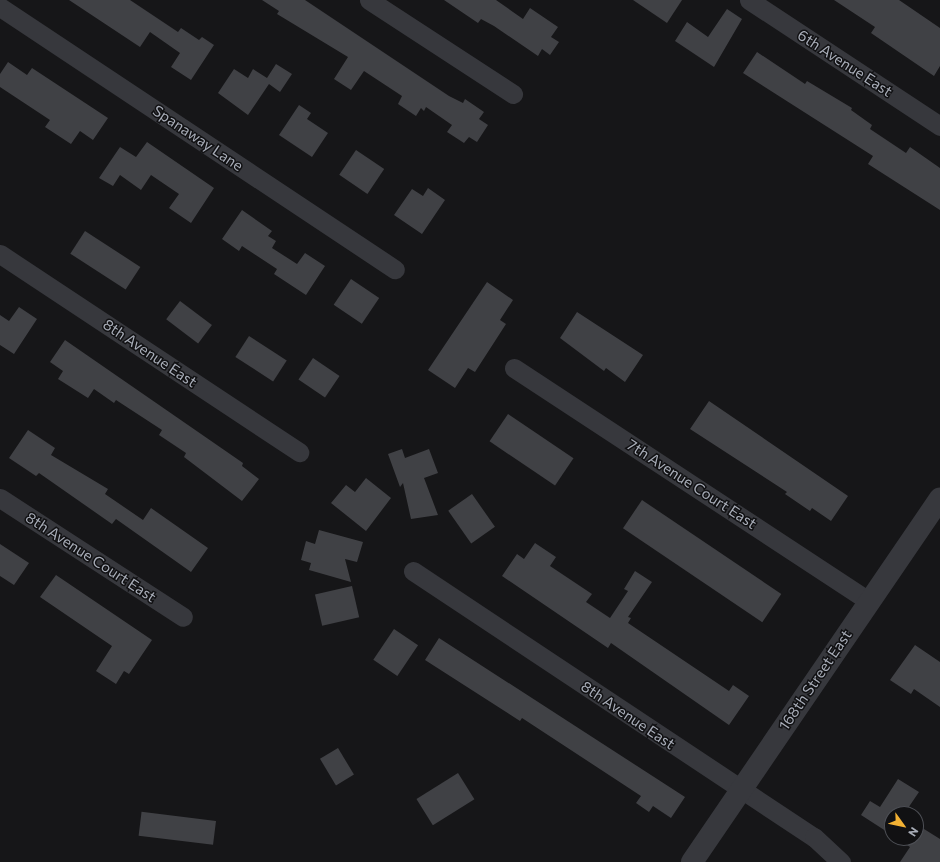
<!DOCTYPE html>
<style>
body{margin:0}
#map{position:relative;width:940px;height:862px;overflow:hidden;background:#161618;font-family:Commissioner,sans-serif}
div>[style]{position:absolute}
.building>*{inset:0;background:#404145;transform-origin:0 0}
.minor>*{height:19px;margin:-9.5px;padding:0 9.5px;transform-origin:9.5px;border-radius:9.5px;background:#37383d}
.tertiary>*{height:22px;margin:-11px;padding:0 11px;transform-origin:11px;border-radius:11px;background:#37383d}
span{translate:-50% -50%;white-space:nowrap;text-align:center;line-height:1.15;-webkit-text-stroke:3px #111113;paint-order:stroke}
.street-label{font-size:15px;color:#a8adb8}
.north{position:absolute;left:884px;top:806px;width:40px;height:40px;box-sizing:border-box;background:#111113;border:1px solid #4d4f55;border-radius:50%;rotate:123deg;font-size:11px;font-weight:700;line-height:16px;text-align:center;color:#a8adb8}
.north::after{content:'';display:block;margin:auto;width:14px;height:18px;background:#f2b134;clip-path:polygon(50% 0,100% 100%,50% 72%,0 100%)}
</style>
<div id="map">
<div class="building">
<i style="clip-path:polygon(69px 0,130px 0,178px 32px,181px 28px,199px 40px,202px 37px,214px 45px,191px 80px,171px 67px,180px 53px,150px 32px,140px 47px)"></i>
<i style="clip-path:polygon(262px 0,305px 0,449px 96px,463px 103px,465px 99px,484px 112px,479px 119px,488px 125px,477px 142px,469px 137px,464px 143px,447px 132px,452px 125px,426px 107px,424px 111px,421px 108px,416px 116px,398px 104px,402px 96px,364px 71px,351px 90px,334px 79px,348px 57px,277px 14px,279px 11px)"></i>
<i style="clip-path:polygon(444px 0,496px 0,523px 19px,530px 8px,558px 27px,551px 37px,559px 42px,550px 55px,542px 49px,538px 56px,494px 26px,481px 19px,478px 23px)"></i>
<i style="clip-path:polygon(633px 0,682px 0,667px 23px)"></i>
<i style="clip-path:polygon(834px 0,899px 0,940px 28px,940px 66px,934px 76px,871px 33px,875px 27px)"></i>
<i style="clip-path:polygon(727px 9px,742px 19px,714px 67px,675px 41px,687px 22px,708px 37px)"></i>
<i style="clip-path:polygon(757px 52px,805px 84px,807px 81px,852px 108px,851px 110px,872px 125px,870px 129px,906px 153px,910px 147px,940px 168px,940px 210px,868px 164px,873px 156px,743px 73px)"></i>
<i style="clip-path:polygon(8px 62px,27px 75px,32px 68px,108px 118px,93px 140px,80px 131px,71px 144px,45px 127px,50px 120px,0 87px,0 74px)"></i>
<i style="clip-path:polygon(276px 64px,292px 74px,280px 92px,269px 84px,248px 115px,218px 93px,234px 69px,248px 78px,253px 69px,267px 78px)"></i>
<i style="clip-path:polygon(299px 105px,311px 113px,307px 119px,328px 133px,312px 157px,279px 135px)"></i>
<i style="clip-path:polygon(147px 142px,214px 188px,191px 223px,169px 208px,179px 194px,151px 175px,141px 190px,120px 175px,113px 186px,99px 178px,120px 147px,136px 157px)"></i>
<i style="left:356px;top:150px;width:34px;height:30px;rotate:34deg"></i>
<i style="clip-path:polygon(428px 188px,445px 200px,422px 234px,394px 215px,412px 189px,423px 196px)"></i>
<i style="clip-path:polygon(242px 210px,272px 231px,268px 236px,276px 241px,272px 248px,297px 264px,305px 253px,325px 266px,306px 295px,274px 274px,277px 269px,242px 246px,239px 251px,222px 239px)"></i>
<i style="left:85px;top:231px;width:66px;height:27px;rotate:33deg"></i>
<i style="left:351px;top:279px;width:34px;height:31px;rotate:34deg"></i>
<i style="clip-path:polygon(487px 282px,513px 300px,500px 320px,506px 324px,475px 372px,468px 368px,455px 388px,428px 370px)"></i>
<i style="left:180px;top:301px;width:40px;height:23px;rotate:37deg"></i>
<i style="clip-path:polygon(19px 307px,37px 319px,14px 354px,0 345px,0 315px,9px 321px)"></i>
<i style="clip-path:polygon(577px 312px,643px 355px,625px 382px,606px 368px,604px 371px,560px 338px)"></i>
<i style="left:249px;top:336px;width:45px;height:25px;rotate:33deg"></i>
<i style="clip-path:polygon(65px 340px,243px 463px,242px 466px,259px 479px,242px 501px,184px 457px,186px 453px,159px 435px,162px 430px,116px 400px,114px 403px,94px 389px,88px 398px,58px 379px,63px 371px,50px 362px)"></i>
<i style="left:313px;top:358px;width:32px;height:26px;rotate:34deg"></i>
<i style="clip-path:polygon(709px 401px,848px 496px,831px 521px,812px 508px,810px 511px,785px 494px,787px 492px,690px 429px)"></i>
<i style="left:508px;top:414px;width:79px;height:33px;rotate:34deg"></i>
<i style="clip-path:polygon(28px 430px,55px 448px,51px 455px,108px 489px,105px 494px,143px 520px,151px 508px,208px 548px,191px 572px,116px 519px,112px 524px,39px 473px,36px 476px,9px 458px)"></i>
<i style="clip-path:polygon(402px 449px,405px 458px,429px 449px,438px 473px,424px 478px,438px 515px,411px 519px,403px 483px,400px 487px,388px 454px)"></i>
<i style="clip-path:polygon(366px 478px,391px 498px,366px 531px,331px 503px,346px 485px,355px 492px)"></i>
<i style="left:472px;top:494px;width:40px;height:29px;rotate:55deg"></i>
<i style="left:642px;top:500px;width:168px;height:34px;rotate:34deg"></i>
<i style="clip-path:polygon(319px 530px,363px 542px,357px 562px,345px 559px,351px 582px,309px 570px,311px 563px,301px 560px,306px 541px,315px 544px)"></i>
<i style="clip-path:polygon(535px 543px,556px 557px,550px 566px,592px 594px,586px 602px,610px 618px,628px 591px,624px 589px,635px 571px,652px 582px,628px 617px,631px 618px,628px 623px,729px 691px,733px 685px,749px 696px,729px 725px,611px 643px,608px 648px,502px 576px,517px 554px,524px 559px)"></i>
<i style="clip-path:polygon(0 544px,29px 563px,14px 585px,0 576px)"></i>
<i style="clip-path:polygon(56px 575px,152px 640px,129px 674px,124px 671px,116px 684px,96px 671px,112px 646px,40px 597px)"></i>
<i style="left:352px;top:586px;width:32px;height:38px;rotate:77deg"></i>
<i style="left:394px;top:629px;width:29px;height:37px;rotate:34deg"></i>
<i style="clip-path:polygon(439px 638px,685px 797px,671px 818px,653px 806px,649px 812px,636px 803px,641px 796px,522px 718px,520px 721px,425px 660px)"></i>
<i style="clip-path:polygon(915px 645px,940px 662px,940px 707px,914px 689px,911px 694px,890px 680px)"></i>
<i style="left:338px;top:748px;width:31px;height:21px;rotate:59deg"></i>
<i style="left:458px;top:773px;width:31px;height:49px;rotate:58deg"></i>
<i style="clip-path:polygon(898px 779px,919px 792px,904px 814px,892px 814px,892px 835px,861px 815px,870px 801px,880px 807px)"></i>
<i style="left:216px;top:821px;width:24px;height:75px;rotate:97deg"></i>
<i style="clip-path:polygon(916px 824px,940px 839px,940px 862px,900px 862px,910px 847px,896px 838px,916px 838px)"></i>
</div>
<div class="minor">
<i style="left:369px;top:0;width:172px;rotate:33.1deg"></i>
<i style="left:749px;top:0;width:229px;rotate:33.4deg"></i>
<i style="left:0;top:7px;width:474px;rotate:33.6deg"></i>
<i style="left:0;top:254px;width:359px;rotate:33.5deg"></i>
<i style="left:514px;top:368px;width:425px;rotate:33.3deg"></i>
<i style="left:0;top:498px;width:218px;rotate:33deg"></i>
<i style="left:413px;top:571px;width:481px;rotate:33.6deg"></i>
<i style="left:814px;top:837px;width:37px;rotate:43deg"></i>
</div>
<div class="tertiary">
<i style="left:692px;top:862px;width:440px;rotate:-55.7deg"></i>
</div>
<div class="street-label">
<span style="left:845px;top:63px;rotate:33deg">6th Avenue East</span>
<span style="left:198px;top:138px;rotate:34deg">Spanaway Lane</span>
<span style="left:150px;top:353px;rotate:34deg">8th Avenue East</span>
<span style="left:692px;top:484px;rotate:33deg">7th Avenue Court East</span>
<span style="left:91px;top:557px;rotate:33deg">8th Avenue Court East</span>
<span style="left:815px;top:680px;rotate:-56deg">168th Street East</span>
<span style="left:628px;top:715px;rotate:34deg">8th Avenue East</span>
</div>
<div class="north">N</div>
</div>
